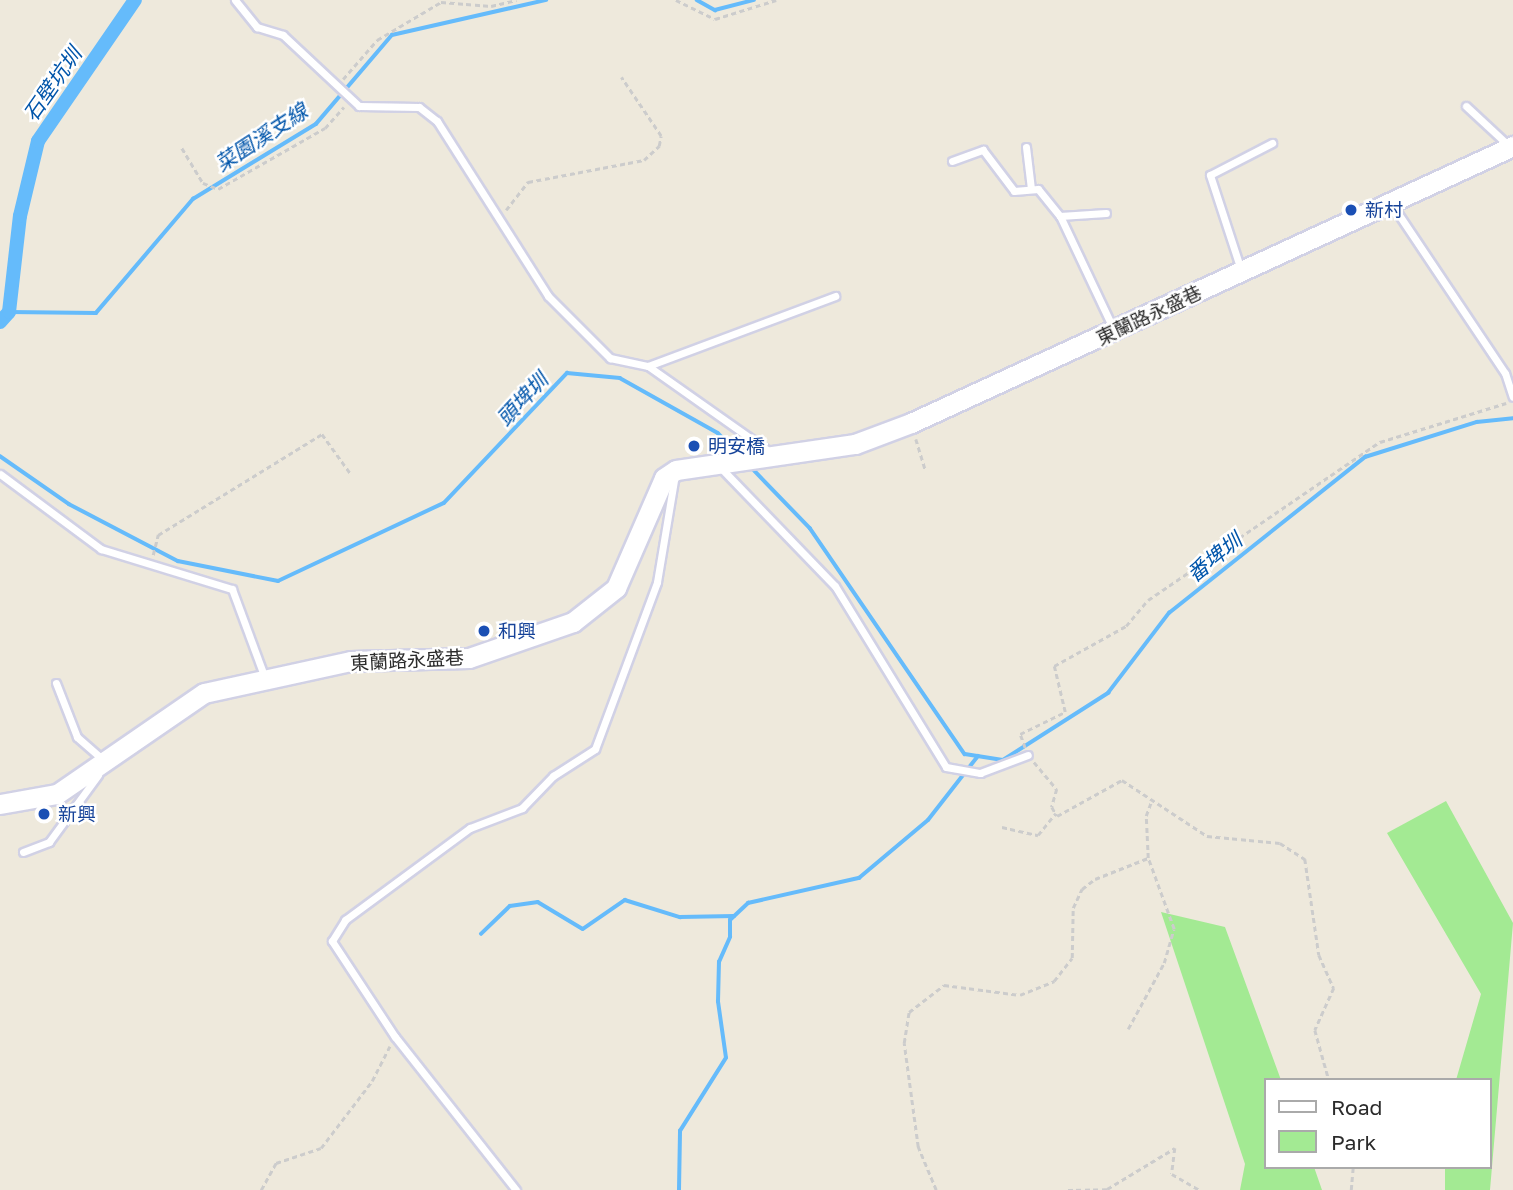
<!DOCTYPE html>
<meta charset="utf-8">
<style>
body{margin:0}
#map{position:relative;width:1513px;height:1190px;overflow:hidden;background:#eee9dc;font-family:"Golos Text","Noto Sans TC",sans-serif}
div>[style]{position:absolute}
.green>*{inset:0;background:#a3ea93}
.stream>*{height:3.5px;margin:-1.75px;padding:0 1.75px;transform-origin:1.75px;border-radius:1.75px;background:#65bbfb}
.canal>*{height:14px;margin:-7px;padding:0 7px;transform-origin:7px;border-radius:7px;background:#65bbfb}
.path>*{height:2.5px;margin-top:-1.25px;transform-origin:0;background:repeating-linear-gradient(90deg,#ccc 0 5px,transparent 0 8.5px)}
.roads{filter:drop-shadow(2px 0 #d1d1e5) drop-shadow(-2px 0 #d1d1e5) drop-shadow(0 2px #d1d1e5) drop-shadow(0 -2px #d1d1e5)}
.lane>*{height:7px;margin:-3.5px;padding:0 3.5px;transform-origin:3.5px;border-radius:3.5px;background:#fff}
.secondary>*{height:19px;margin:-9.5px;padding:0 9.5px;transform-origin:9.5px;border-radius:9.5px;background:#fff}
.dots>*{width:19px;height:19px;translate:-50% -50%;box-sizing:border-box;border:4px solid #fff;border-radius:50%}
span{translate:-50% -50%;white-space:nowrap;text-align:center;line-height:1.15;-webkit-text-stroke:5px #fff;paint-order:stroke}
.transit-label{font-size:19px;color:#164399}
.left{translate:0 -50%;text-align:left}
.street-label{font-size:19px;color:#2b2b2b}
.water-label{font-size:21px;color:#05a;font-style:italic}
.legend{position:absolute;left:1264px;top:1078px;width:228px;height:91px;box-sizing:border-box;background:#fff;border:2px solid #aaa;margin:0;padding:9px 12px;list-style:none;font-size:21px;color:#2b2b2b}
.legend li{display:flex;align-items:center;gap:14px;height:35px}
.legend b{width:35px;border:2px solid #aaa}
</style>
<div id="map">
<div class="green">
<i style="clip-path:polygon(1446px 801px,1513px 923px,1490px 1190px,1445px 1190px,1445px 1167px,1490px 1167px,1490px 1080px,1456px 1080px,1481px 994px,1387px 833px)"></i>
<i style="clip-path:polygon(1161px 912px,1225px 927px,1281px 1080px,1266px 1080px,1266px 1167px,1314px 1167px,1322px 1190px,1240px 1190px,1245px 1164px)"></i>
</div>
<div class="stream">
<i style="left:697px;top:0;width:21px;rotate:29deg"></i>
<i style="left:715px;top:10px;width:40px;rotate:-14.4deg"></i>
<i style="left:9px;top:312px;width:87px;rotate:0.7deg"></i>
<i style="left:96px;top:313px;width:150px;rotate:-49.6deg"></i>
<i style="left:193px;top:199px;width:144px;rotate:-31.4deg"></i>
<i style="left:316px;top:124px;width:117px;rotate:-49.5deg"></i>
<i style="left:392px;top:35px;width:158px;rotate:-12.8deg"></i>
<i style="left:0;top:456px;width:84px;rotate:34.8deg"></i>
<i style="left:69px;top:504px;width:123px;rotate:27.6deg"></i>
<i style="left:178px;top:561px;width:102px;rotate:11.3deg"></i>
<i style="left:278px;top:581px;width:183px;rotate:-25.2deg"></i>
<i style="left:444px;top:503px;width:179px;rotate:-46.6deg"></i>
<i style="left:567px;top:373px;width:53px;rotate:5.4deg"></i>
<i style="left:620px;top:378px;width:112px;rotate:29.3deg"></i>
<i style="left:718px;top:433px;width:28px;rotate:45deg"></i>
<i style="left:751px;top:467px;width:85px;rotate:46deg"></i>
<i style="left:810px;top:528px;width:274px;rotate:55.6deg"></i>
<i style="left:965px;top:754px;width:38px;rotate:9deg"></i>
<i style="left:1003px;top:760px;width:125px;rotate:-32.5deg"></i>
<i style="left:1108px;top:693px;width:101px;rotate:-52.7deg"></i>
<i style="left:1169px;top:613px;width:251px;rotate:-38.5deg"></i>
<i style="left:1365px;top:457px;width:117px;rotate:-17.4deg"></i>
<i style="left:1477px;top:422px;width:36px;rotate:-6deg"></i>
<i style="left:481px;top:934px;width:40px;rotate:-44deg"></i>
<i style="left:510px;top:906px;width:28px;rotate:-8deg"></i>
<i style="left:538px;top:902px;width:52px;rotate:31deg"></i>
<i style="left:583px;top:929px;width:51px;rotate:-34.6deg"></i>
<i style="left:625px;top:900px;width:58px;rotate:17.2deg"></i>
<i style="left:680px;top:917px;width:54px;rotate:-1.1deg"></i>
<i style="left:679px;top:1190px;width:59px;rotate:-89deg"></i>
<i style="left:680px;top:1131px;width:86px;rotate:-57.8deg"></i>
<i style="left:726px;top:1058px;width:57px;rotate:-98.1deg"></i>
<i style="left:718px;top:1002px;width:40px;rotate:-88.6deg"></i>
<i style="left:719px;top:962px;width:27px;rotate:-66deg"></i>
<i style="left:730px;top:937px;width:17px;rotate:-90deg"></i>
<i style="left:730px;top:920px;width:25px;rotate:-43deg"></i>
<i style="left:748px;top:903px;width:114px;rotate:-12.7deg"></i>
<i style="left:859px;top:878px;width:90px;rotate:-40deg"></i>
<i style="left:928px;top:820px;width:81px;rotate:-52deg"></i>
</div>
<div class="canal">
<i style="left:0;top:322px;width:13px;rotate:-48deg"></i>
<i style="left:9px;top:312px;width:97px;rotate:-83.5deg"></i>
<i style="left:20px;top:216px;width:77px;rotate:-76.5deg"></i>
<i style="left:38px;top:141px;width:171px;rotate:-55.5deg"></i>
</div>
<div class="path">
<i style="left:676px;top:0;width:43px;rotate:26deg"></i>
<i style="left:715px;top:19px;width:64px;rotate:-17.3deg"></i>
<i style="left:343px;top:79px;width:52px;rotate:-48.9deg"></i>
<i style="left:377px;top:40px;width:74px;rotate:-30.7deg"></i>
<i style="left:441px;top:2px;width:50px;rotate:4.6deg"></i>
<i style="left:491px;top:6px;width:26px;rotate:-13deg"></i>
<i style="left:182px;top:148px;width:41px;rotate:59deg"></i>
<i style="left:203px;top:183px;width:16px;rotate:22deg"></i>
<i style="left:218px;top:189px;width:123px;rotate:-29.7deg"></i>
<i style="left:325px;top:128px;width:28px;rotate:-48deg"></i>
<i style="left:506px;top:210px;width:36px;rotate:-52deg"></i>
<i style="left:528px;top:182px;width:118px;rotate:-10.7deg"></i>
<i style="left:644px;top:160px;width:21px;rotate:-43deg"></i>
<i style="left:659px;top:146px;width:10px;rotate:-79deg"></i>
<i style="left:661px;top:136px;width:71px;rotate:-124.1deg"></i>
<i style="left:916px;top:439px;width:31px;rotate:73deg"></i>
<i style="left:153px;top:555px;width:21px;rotate:-76deg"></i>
<i style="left:158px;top:535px;width:193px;rotate:-31.6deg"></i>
<i style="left:322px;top:434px;width:49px;rotate:54.1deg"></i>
<i style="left:1025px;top:748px;width:15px;rotate:-110deg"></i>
<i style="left:1020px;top:734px;width:50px;rotate:-26.1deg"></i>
<i style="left:1065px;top:712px;width:47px;rotate:-103.4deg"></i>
<i style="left:1054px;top:666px;width:82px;rotate:-29.1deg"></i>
<i style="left:1126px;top:626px;width:34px;rotate:-50deg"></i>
<i style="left:1148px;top:600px;width:281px;rotate:-34.3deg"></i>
<i style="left:1380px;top:442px;width:132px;rotate:-17.2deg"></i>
<i style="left:1034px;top:762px;width:35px;rotate:50deg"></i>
<i style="left:1057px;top:789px;width:19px;rotate:106deg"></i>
<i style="left:1052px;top:807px;width:10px;rotate:61deg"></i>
<i style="left:1057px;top:816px;width:74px;rotate:-29deg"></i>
<i style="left:1122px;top:780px;width:102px;rotate:33.4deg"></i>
<i style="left:1207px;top:836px;width:73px;rotate:5.5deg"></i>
<i style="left:1280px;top:843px;width:30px;rotate:33deg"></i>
<i style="left:1305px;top:859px;width:97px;rotate:81.7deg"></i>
<i style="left:1319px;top:955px;width:36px;rotate:66deg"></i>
<i style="left:1334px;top:988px;width:46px;rotate:114.3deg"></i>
<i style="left:1315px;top:1030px;width:52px;rotate:74.4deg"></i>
<i style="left:1002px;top:827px;width:37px;rotate:13deg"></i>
<i style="left:1038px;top:835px;width:28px;rotate:-51deg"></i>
<i style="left:1128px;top:1029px;width:75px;rotate:-61.4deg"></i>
<i style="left:1164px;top:963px;width:35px;rotate:-74deg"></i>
<i style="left:1174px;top:929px;width:76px;rotate:-110.1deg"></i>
<i style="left:1148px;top:858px;width:42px;rotate:-92.7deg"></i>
<i style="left:1146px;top:816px;width:15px;rotate:-70deg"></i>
<i style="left:261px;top:1190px;width:31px;rotate:-61deg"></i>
<i style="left:276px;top:1163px;width:47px;rotate:-18.4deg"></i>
<i style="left:321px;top:1148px;width:84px;rotate:-52.7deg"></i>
<i style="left:372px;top:1081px;width:39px;rotate:-63deg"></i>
<i style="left:936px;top:1190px;width:47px;rotate:-112.7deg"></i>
<i style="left:918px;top:1147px;width:105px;rotate:-97.7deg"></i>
<i style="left:904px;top:1043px;width:31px;rotate:-81deg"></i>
<i style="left:909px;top:1012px;width:44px;rotate:-37.6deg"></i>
<i style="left:944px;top:985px;width:77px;rotate:7.5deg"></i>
<i style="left:1020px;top:995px;width:37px;rotate:-22deg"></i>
<i style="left:1054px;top:981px;width:29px;rotate:-52deg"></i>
<i style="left:1072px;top:958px;width:50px;rotate:-88.9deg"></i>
<i style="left:1073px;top:908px;width:21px;rotate:-65deg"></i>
<i style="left:1082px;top:889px;width:16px;rotate:-38deg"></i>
<i style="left:1095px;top:879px;width:57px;rotate:-21.6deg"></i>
<i style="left:1068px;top:1190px;width:39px;rotate:-1deg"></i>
<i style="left:1107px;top:1189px;width:79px;rotate:-31.1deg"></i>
<i style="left:1175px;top:1148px;width:26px;rotate:97deg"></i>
<i style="left:1172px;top:1174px;width:32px;rotate:30deg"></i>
<i style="left:1351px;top:1190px;width:23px;rotate:-85deg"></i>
</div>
<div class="roads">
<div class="lane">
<i style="left:235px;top:0;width:35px;rotate:51deg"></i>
<i style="left:257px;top:27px;width:27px;rotate:17deg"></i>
<i style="left:283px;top:35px;width:104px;rotate:43.1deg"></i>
<i style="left:359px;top:106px;width:60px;rotate:1deg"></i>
<i style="left:419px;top:107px;width:23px;rotate:38deg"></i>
<i style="left:437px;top:121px;width:207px;rotate:57.6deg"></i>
<i style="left:548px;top:296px;width:88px;rotate:45deg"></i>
<i style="left:610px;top:358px;width:39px;rotate:12deg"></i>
<i style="left:648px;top:366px;width:149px;rotate:35.2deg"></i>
<i style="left:1466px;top:106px;width:59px;rotate:42.9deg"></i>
<i style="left:1026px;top:147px;width:42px;rotate:83.2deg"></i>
<i style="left:952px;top:161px;width:33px;rotate:-20deg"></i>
<i style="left:983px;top:150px;width:51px;rotate:52.9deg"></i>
<i style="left:1014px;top:191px;width:24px;rotate:-5deg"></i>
<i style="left:1038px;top:189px;width:35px;rotate:51deg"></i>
<i style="left:1060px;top:216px;width:124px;rotate:64.7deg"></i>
<i style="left:1391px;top:203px;width:205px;rotate:56.2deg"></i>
<i style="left:1505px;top:373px;width:25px;rotate:72deg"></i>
<i style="left:1060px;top:216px;width:46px;rotate:-3.7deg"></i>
<i style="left:1241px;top:270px;width:100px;rotate:-108.1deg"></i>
<i style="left:1210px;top:175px;width:70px;rotate:-27.3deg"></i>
<i style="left:648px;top:366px;width:200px;rotate:-20.5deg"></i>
<i style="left:720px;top:467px;width:165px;rotate:46deg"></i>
<i style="left:835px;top:586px;width:212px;rotate:58.5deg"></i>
<i style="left:946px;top:767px;width:35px;rotate:10deg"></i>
<i style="left:980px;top:773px;width:51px;rotate:-20.6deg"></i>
<i style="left:0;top:474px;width:126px;rotate:36.6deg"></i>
<i style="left:101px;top:549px;width:137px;rotate:17deg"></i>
<i style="left:232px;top:589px;width:95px;rotate:69.7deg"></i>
<i style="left:56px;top:683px;width:58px;rotate:68.7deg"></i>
<i style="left:77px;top:737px;width:37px;rotate:41deg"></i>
<i style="left:23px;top:852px;width:28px;rotate:-21deg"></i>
<i style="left:49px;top:842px;width:83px;rotate:-53.8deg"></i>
<i style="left:516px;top:1190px;width:195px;rotate:-128.3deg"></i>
<i style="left:395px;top:1037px;width:115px;rotate:-123.3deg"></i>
<i style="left:332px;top:941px;width:25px;rotate:-58deg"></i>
<i style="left:345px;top:920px;width:155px;rotate:-36.4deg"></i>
<i style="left:470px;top:828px;width:56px;rotate:-21deg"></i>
<i style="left:522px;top:808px;width:45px;rotate:-45.9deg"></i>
<i style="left:553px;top:776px;width:50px;rotate:-32.7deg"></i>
<i style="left:595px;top:749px;width:178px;rotate:-69.6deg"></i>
<i style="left:657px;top:582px;width:109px;rotate:-80.5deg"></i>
</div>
<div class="secondary">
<i style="left:0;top:804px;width:58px;rotate:-10deg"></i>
<i style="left:57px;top:794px;width:178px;rotate:-34.5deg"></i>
<i style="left:204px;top:693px;width:150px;rotate:-12.3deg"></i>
<i style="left:351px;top:661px;width:118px;rotate:-1.5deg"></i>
<i style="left:469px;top:658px;width:110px;rotate:-19.1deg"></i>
<i style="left:573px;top:622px;width:55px;rotate:-38.3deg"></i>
<i style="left:616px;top:588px;width:120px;rotate:-66.4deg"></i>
<i style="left:664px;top:478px;width:14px;rotate:-34deg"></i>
<i style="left:676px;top:470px;width:181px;rotate:-8.3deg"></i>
<i style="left:855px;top:444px;width:60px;rotate:-20.6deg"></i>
<i style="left:911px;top:423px;width:663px;rotate:-24.71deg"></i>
</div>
</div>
<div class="dots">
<i style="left:1351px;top:210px;background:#1a4fb4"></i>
<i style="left:694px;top:446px;background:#1a4fb4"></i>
<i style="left:484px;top:631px;background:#1a4fb4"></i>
<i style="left:44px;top:814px;background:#1a4fb4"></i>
</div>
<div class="transit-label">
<span class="left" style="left:1365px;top:210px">新村</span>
<span class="left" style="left:708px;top:446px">明安橋</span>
<span class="left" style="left:498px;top:631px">和興</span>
<span class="left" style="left:58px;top:814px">新興</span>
</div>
<div class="street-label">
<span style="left:1149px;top:315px;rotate:-25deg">東蘭路永盛巷</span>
<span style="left:407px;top:660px;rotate:-3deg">東蘭路永盛巷</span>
</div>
<div class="water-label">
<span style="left:52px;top:84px;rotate:-55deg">石壁坑圳</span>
<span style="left:261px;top:137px;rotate:-33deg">菜園溪支線</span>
<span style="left:522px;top:399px;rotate:-47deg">頭埤圳</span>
<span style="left:1214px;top:557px;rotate:-39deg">番埤圳</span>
</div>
<ul class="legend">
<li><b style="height:9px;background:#fff"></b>Road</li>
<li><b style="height:19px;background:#a3ea93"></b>Park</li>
</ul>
</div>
